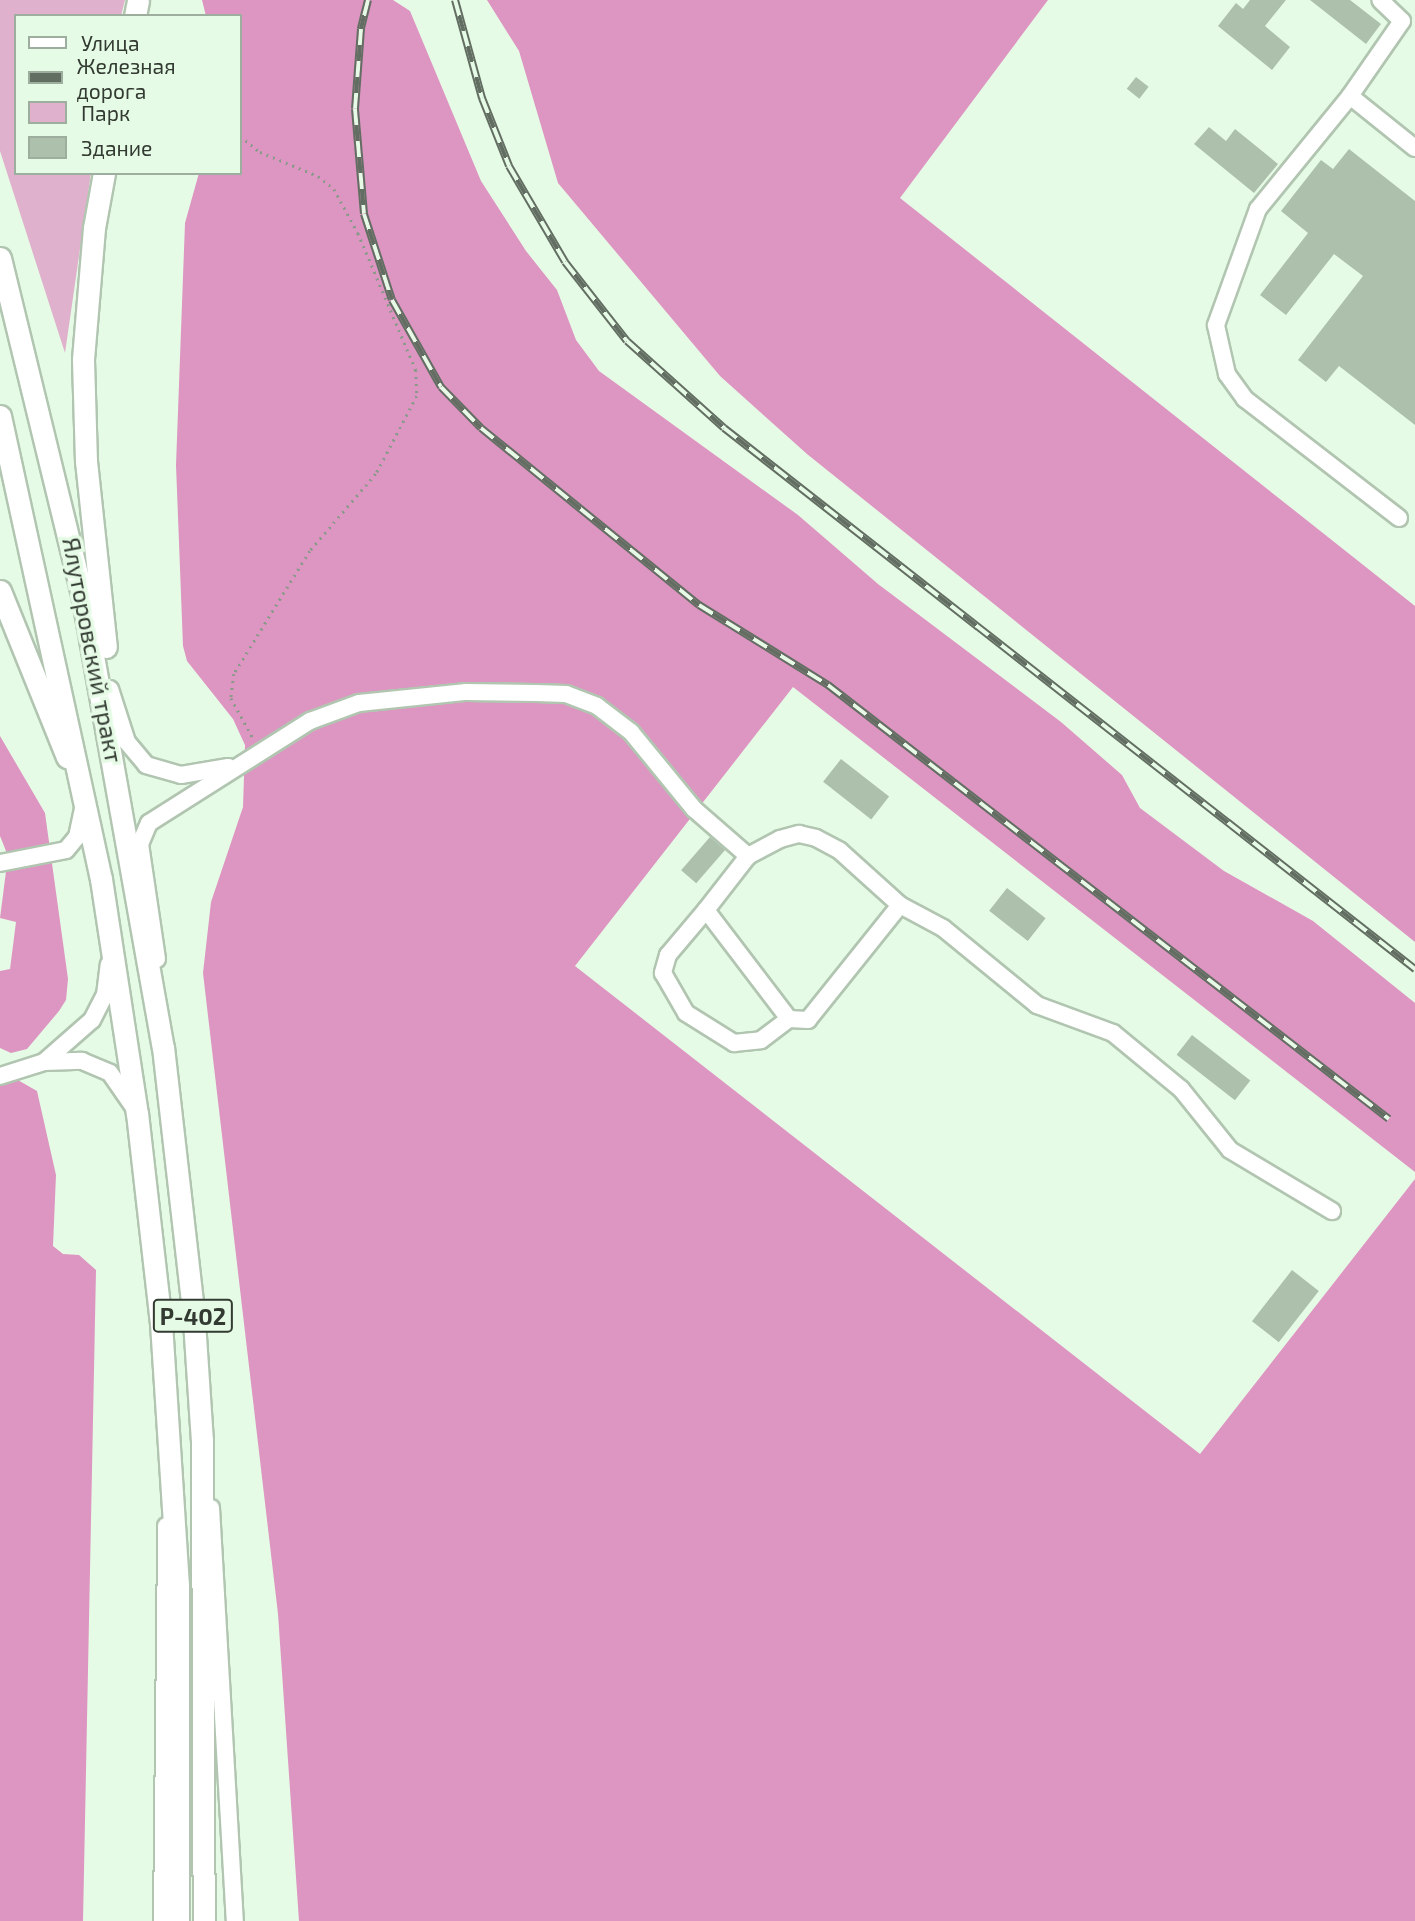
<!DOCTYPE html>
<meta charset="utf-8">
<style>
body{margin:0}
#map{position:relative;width:1415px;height:1921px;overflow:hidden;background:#e6fbe6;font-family:"Exo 2",sans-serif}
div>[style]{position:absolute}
.green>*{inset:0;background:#dfb1cc}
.forest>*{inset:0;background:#dd95c1}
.building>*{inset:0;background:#acc0ac;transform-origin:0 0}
.path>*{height:2.5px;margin-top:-1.25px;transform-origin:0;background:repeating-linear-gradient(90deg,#8b998b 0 2px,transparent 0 7px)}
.roads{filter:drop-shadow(2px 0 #b1c5b1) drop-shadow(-2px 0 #b1c5b1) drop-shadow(0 2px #b1c5b1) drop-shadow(0 -2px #b1c5b1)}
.minor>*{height:16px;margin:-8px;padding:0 8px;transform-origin:8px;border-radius:8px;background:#fff}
.major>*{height:21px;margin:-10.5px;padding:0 10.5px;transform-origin:10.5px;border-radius:10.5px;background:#fff}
.rail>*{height:8px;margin-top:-4px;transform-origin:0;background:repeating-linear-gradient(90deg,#e6fbe6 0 16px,#636e62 0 32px);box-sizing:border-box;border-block:2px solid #636e62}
span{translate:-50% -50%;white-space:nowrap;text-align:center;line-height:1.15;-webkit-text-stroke:7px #e6fbe6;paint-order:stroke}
.shield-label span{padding:2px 5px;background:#e6fbe6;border:2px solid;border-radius:5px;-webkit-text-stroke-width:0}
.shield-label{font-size:23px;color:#323a31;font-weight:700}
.street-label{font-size:24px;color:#323a31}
.legend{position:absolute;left:14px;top:14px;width:228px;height:161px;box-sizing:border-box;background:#e6fbe6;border:2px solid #9eae9e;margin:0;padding:9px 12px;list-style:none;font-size:21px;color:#323a31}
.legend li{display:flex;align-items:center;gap:14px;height:35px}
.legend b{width:35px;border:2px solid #9eae9e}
</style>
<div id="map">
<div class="green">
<i style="clip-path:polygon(0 0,125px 0,121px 16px,16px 16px,16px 173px,91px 173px,65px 353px,0 151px)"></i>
</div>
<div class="forest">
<i style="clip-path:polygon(202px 0,393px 0,410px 11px,481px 181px,526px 251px,557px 290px,576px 340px,599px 371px,798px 515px,878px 584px,1061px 722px,1122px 775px,1140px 808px,1224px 871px,1313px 921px,1415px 1003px,1415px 1172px,793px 687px,575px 966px,1200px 1454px,1415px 1179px,1415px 1921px,299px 1921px,278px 1614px,203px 973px,211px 902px,243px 807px,245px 745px,233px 719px,187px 661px,183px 646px,176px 465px,185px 223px,199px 173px,240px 173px,240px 16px,206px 16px)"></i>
<i style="clip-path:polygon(487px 0,1048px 0,900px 198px,1415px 606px,1415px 942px,807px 454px,720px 376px,558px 183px,519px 51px)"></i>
<i style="clip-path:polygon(0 736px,45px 813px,68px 979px,66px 1000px,59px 1011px,27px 1049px,11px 1053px,0 1048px,0 971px,10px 969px,16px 922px,0 918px,8px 856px,0 836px)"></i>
<i style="clip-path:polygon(16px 1079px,37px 1091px,56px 1175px,53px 1246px,63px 1254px,79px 1255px,96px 1270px,83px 1921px,0 1921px,0 1083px)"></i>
</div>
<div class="building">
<i style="clip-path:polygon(1250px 0,1286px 0,1265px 26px,1290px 47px,1272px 70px,1218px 26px,1236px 3px,1243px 9px)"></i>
<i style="clip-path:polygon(1310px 0,1350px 0,1381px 24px,1366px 44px)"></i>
<i style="left:1136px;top:77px;width:16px;height:15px;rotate:38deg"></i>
<i style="clip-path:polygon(1209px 127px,1226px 141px,1235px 129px,1278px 164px,1254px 193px,1194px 144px)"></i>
<i style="clip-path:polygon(1349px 149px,1415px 201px,1415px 425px,1339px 366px,1326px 382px,1298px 360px,1363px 276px,1334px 254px,1286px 315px,1260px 295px,1308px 233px,1281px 211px,1321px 160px,1333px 169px)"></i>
<i style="left:841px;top:759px;width:61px;height:29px;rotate:38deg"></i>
<i style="left:710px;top:837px;width:20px;height:44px;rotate:41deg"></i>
<i style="left:1007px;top:888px;width:49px;height:29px;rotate:38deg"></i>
<i style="left:1192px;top:1035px;width:74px;height:25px;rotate:38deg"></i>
<i style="left:1292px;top:1270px;width:34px;height:65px;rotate:38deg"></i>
</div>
<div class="path">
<i style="left:240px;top:136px;width:26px;rotate:39deg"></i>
<i style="left:260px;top:152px;width:63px;rotate:22.5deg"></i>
<i style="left:318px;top:176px;width:21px;rotate:39deg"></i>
<i style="left:334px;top:189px;width:50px;rotate:61.4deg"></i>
<i style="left:358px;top:233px;width:149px;rotate:67.1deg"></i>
<i style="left:416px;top:370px;width:26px;rotate:88deg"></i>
<i style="left:417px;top:396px;width:88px;rotate:117.7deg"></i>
<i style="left:376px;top:474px;width:101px;rotate:130.6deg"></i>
<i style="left:310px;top:551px;width:145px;rotate:121.7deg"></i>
<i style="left:234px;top:674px;width:24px;rotate:97deg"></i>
<i style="left:231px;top:698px;width:46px;rotate:61.2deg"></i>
</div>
<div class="roads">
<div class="minor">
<i style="left:1350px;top:96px;width:91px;rotate:-55.3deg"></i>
<i style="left:1402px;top:21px;width:30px;rotate:-136deg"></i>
<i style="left:1399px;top:518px;width:195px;rotate:-142.3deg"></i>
<i style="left:1245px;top:399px;width:31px;rotate:-126deg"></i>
<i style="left:1227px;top:374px;width:50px;rotate:-102.7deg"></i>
<i style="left:1216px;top:325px;width:123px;rotate:-70.1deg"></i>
<i style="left:1258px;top:209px;width:146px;rotate:-50.8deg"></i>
<i style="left:1350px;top:96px;width:83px;rotate:38.7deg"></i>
<i style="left:110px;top:689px;width:56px;rotate:72.2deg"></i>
<i style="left:127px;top:742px;width:30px;rotate:50deg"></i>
<i style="left:146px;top:765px;width:36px;rotate:16deg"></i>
<i style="left:181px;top:775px;width:48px;rotate:-9.7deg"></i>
<i style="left:0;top:863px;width:67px;rotate:-11.1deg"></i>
<i style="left:66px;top:850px;width:17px;rotate:-50deg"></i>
<i style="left:77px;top:837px;width:33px;rotate:-78deg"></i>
<i style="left:900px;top:905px;width:147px;rotate:128.7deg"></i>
<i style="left:808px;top:1020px;width:19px;rotate:-177deg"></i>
<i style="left:789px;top:1019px;width:137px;rotate:-127.3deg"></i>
<i style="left:706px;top:910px;width:68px;rotate:-52.1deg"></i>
<i style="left:748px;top:856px;width:36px;rotate:-28deg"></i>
<i style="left:780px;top:839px;width:20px;rotate:-15deg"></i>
<i style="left:799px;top:834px;width:17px;rotate:13deg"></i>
<i style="left:816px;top:838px;width:27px;rotate:28deg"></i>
<i style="left:840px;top:851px;width:81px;rotate:42deg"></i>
<i style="left:900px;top:905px;width:49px;rotate:28.1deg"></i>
<i style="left:943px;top:928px;width:122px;rotate:39.3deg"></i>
<i style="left:1037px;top:1005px;width:81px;rotate:20.2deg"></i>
<i style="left:1113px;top:1033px;width:88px;rotate:39.5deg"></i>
<i style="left:1181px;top:1089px;width:78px;rotate:51.2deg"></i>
<i style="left:1230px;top:1150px;width:119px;rotate:30.9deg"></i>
<i style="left:706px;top:910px;width:59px;rotate:130.2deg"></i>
<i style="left:668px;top:955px;width:19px;rotate:106deg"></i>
<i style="left:663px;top:973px;width:46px;rotate:60.1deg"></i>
<i style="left:686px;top:1013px;width:57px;rotate:32deg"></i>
<i style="left:734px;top:1043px;width:27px;rotate:-6deg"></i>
<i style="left:761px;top:1040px;width:35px;rotate:-37deg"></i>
<i style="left:157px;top:959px;width:116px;rotate:-98.4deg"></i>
<i style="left:140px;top:844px;width:23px;rotate:-67deg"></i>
<i style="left:149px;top:823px;width:191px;rotate:-32.4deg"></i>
<i style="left:310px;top:721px;width:52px;rotate:-20.2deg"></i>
<i style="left:359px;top:703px;width:108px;rotate:-5.9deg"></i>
<i style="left:466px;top:692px;width:70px;rotate:0.8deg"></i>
<i style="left:536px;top:693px;width:30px;rotate:2deg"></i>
<i style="left:566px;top:694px;width:33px;rotate:21deg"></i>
<i style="left:597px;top:706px;width:43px;rotate:37.4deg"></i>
<i style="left:631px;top:732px;width:99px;rotate:50.7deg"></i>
<i style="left:694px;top:809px;width:72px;rotate:41deg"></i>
<i style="left:44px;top:1062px;width:64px;rotate:-41.2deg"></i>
<i style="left:92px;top:1020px;width:28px;rotate:-63deg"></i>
<i style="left:105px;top:995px;width:31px;rotate:-83deg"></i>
<i style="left:0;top:1076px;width:46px;rotate:-17.7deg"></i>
<i style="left:44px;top:1062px;width:38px;rotate:-2deg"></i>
<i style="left:82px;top:1061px;width:30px;rotate:23deg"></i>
<i style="left:110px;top:1073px;width:40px;rotate:55.1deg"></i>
<i style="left:211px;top:1508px;width:414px;rotate:86.7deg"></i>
<i style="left:162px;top:1921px;width:395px;rotate:-89.4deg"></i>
</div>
<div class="major">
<i style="left:135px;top:16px;width:16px;rotate:-79deg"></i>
<i style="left:104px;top:173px;width:56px;rotate:100.3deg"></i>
<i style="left:94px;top:228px;width:132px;rotate:94.8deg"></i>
<i style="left:83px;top:360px;width:101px;rotate:88.3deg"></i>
<i style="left:86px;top:461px;width:187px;rotate:83.9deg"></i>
<i style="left:0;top:258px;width:346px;rotate:76.3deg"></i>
<i style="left:82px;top:594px;width:460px;rotate:79.9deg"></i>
<i style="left:163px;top:1047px;width:276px;rotate:83.5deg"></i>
<i style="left:194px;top:1321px;width:119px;rotate:86.2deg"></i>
<i style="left:202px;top:1440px;width:481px;rotate:89.8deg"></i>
<i style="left:0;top:416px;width:474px;rotate:77.7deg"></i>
<i style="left:101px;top:879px;width:237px;rotate:81.3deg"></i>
<i style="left:137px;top:1113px;width:211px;rotate:83.5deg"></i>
<i style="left:161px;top:1323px;width:264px;rotate:86.3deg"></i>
<i style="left:178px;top:1586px;width:335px;rotate:90deg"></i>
<i style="left:0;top:591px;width:179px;rotate:68deg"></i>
</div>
</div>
<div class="rail">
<i style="left:368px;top:0;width:30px;rotate:104deg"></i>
<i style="left:361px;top:29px;width:80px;rotate:94.3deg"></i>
<i style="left:355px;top:109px;width:105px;rotate:85.1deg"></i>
<i style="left:364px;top:214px;width:90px;rotate:72deg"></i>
<i style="left:392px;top:300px;width:100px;rotate:60.6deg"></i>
<i style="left:441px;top:387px;width:57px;rotate:45.7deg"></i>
<i style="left:481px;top:428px;width:281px;rotate:39.1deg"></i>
<i style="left:699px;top:605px;width:152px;rotate:31.8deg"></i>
<i style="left:828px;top:685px;width:709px;rotate:37.73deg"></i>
<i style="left:455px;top:0;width:102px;rotate:74.6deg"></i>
<i style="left:482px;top:98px;width:73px;rotate:68.3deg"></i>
<i style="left:509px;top:166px;width:111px;rotate:59.7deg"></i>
<i style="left:565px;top:262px;width:100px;rotate:51.9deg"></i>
<i style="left:627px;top:341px;width:130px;rotate:41.9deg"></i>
<i style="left:724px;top:428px;width:878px;rotate:38.06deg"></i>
</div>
<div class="shield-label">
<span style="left:193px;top:1316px">Р-402</span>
</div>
<div class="street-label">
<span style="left:93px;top:650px;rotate:79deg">Ялуторовский тракт</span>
</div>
<ul class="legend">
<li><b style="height:9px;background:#fff"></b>Улица</li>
<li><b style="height:9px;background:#636e62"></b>Железная дорога</li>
<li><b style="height:19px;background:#dfb1cc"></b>Парк</li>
<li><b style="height:19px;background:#acc0ac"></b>Здание</li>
</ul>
</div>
